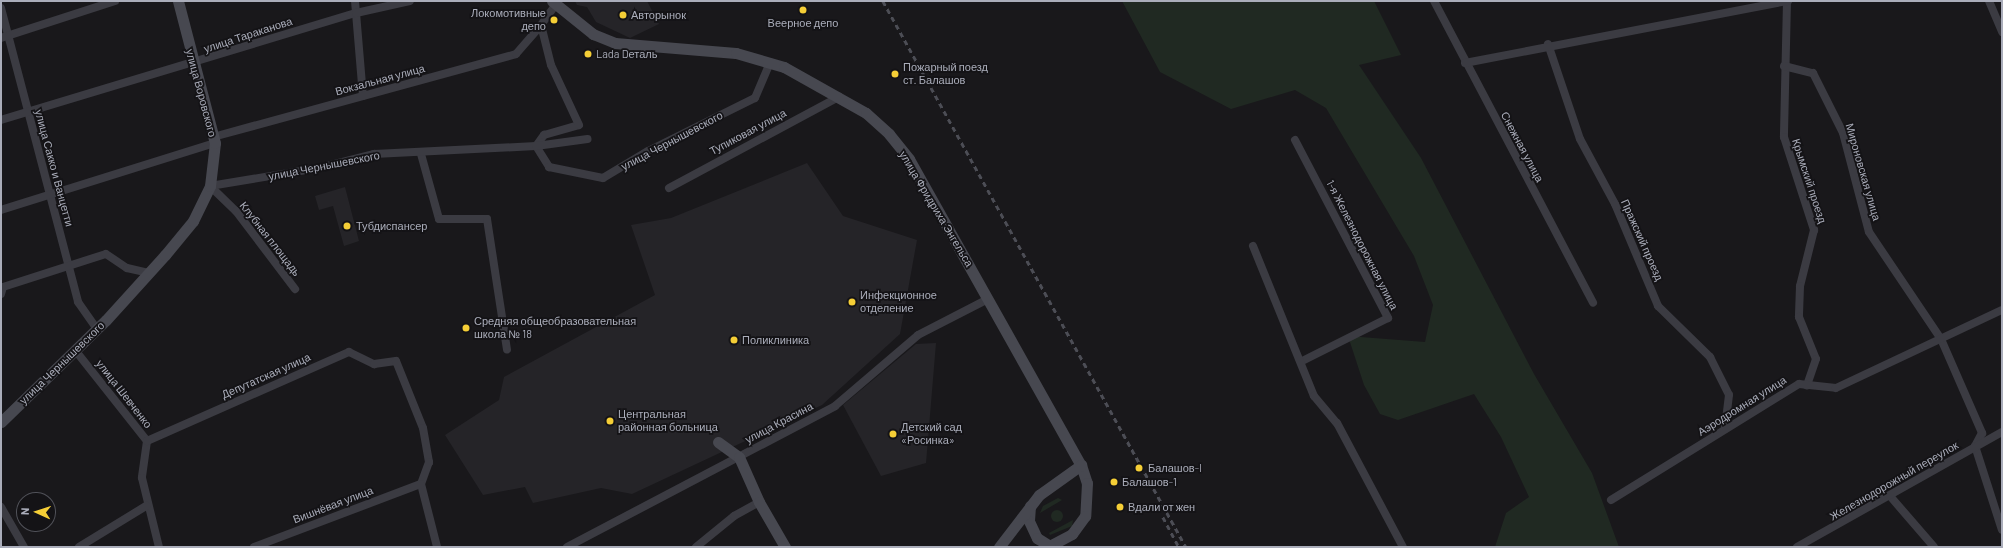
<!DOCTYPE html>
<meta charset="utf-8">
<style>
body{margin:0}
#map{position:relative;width:2003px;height:548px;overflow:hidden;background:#19181b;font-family:Barlow,sans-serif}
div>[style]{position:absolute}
.built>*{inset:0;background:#252428}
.green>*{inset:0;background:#202922}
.round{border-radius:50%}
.street>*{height:8px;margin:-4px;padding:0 4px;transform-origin:4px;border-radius:4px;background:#3b3b42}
.secondary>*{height:11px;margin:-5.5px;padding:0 5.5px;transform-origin:5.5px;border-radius:5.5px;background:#474850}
.rail>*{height:2.5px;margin-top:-1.25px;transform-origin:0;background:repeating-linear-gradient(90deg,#4c4d55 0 5px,transparent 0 9px)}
.dots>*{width:11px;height:11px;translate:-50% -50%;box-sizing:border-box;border:2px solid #141316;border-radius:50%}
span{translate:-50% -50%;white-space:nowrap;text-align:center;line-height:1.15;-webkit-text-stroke:3.5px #141316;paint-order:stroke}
.poi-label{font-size:11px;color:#aaadba}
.right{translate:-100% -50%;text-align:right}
.left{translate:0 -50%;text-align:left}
.street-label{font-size:11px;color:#aaadba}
.frame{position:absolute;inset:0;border:2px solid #aaadba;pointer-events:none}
.north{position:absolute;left:16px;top:492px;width:40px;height:40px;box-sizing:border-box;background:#141316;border:1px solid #505158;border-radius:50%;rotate:273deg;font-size:11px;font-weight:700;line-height:16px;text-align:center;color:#aaadba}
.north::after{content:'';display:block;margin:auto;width:14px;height:18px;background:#f5ce36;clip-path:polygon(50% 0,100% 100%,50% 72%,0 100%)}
</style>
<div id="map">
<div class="built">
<i style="clip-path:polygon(575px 1px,647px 1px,659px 24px,630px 38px,596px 22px,587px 7px,577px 5px)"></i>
<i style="clip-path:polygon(807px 163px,843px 216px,917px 240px,900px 334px,822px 405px,632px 494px,601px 488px,533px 503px,525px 487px,483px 495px,445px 435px,499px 400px,504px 377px,655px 295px,631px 225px,671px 218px)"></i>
<i style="clip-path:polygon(345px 187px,359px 241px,344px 246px,333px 206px,319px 210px,315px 196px)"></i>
<i style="clip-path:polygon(936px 343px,926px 463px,881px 476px,843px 405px,916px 344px)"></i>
</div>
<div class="green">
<i style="clip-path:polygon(1122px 1px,1374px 1px,1401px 55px,1359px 65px,1421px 158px,1534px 374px,1592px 473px,1619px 547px,1495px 547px,1506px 513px,1529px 497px,1501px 437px,1474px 394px,1398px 420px,1380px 414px,1364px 385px,1348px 336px,1425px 342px,1433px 305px,1414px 256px,1326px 108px,1295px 90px,1231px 109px,1160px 72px)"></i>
<i style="clip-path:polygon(1058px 498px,1062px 500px,1040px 513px,1043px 506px)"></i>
<i class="round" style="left:1051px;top:510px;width:12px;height:12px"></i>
<i style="clip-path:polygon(1073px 520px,1072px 526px,1050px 535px,1049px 533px)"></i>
</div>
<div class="street">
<i style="left:355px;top:1px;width:95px;rotate:85.2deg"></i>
<i style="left:1434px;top:1px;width:341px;rotate:62.2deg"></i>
<i style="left:1787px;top:1px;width:136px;rotate:91.3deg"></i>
<i style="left:1784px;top:137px;width:98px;rotate:72.1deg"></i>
<i style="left:1814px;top:230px;width:58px;rotate:104deg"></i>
<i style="left:1800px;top:286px;width:31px;rotate:92deg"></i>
<i style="left:1799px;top:317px;width:45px;rotate:68deg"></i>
<i style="left:1816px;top:359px;width:28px;rotate:109deg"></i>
<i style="left:1989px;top:1px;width:34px;rotate:67deg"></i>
<i style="left:1px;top:8px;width:304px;rotate:75.3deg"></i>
<i style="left:78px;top:302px;width:33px;rotate:55deg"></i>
<i style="left:1px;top:38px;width:120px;rotate:-18deg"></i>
<i style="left:1548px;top:44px;width:100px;rotate:71.4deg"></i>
<i style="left:1580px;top:139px;width:74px;rotate:61.7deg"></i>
<i style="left:1615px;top:204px;width:111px;rotate:67.1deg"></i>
<i style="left:1658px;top:306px;width:73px;rotate:44.4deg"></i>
<i style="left:1710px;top:357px;width:42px;rotate:63.4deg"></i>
<i style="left:1729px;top:395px;width:34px;rotate:97deg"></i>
<i style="left:1465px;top:63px;width:329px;rotate:-10.9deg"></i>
<i style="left:1784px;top:66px;width:30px;rotate:14deg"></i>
<i style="left:1813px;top:73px;width:67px;rotate:63.4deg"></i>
<i style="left:1843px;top:133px;width:102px;rotate:75.3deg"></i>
<i style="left:1869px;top:232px;width:129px;rotate:56.1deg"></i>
<i style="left:1941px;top:339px;width:103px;rotate:66.4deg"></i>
<i style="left:1982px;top:433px;width:15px;rotate:118deg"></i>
<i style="left:1975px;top:446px;width:88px;rotate:72.2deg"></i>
<i style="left:1px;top:120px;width:371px;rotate:-16.8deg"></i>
<i style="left:356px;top:13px;width:55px;rotate:-12.5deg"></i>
<i style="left:213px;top:137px;width:314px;rotate:-15.3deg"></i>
<i style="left:516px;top:54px;width:38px;rotate:-49deg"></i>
<i style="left:1295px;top:140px;width:201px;rotate:62.4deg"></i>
<i style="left:1388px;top:318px;width:96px;rotate:153.4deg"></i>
<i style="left:536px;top:146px;width:25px;rotate:58deg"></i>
<i style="left:549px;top:167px;width:55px;rotate:11.5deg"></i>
<i style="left:603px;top:178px;width:52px;rotate:-31deg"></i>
<i style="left:648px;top:151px;width:119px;rotate:-26.4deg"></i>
<i style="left:755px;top:98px;width:39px;rotate:-67deg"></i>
<i style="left:536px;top:146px;width:14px;rotate:-54deg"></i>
<i style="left:544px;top:135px;width:36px;rotate:-16deg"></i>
<i style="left:579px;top:125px;width:66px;rotate:-115deg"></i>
<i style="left:551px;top:65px;width:41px;rotate:-104deg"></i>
<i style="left:541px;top:25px;width:26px;rotate:-54deg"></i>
<i style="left:421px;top:154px;width:67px;rotate:74.5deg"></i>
<i style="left:439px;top:219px;width:48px"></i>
<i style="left:487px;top:219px;width:132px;rotate:81.3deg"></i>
<i style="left:210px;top:186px;width:110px;rotate:-9.4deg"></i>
<i style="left:319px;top:168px;width:57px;rotate:-14.3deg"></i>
<i style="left:374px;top:154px;width:162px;rotate:-2.8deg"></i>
<i style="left:536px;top:146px;width:52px;rotate:-7.7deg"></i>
<i style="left:210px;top:186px;width:36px;rotate:44deg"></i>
<i style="left:236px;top:211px;width:98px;rotate:52.9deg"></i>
<i style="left:669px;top:188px;width:193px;rotate:-28.2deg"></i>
<i style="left:1px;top:210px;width:224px;rotate:-17.4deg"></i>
<i style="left:1253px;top:246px;width:162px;rotate:67.9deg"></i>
<i style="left:1314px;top:396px;width:35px;rotate:50deg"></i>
<i style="left:1337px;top:423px;width:140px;rotate:62deg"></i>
<i style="left:1px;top:294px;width:7px;rotate:-74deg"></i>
<i style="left:3px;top:287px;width:108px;rotate:-17.8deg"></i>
<i style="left:106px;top:254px;width:25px;rotate:34deg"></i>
<i style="left:127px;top:268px;width:22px;rotate:13deg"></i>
<i style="left:75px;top:350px;width:116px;rotate:51.6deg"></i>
<i style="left:147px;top:441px;width:37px;rotate:98deg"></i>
<i style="left:142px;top:478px;width:71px;rotate:76.2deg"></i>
<i style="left:147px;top:441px;width:221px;rotate:-23.8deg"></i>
<i style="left:349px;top:352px;width:28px;rotate:26deg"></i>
<i style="left:374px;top:364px;width:22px;rotate:-8deg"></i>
<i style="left:396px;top:361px;width:72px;rotate:68.1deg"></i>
<i style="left:423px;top:428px;width:35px;rotate:80deg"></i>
<i style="left:429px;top:462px;width:23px;rotate:110deg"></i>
<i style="left:421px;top:484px;width:65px;rotate:75.7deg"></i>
<i style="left:1890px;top:496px;width:67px;rotate:49.2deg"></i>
<i style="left:1611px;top:500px;width:221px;rotate:-31.7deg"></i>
<i style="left:1799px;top:384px;width:37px;rotate:6deg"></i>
<i style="left:1836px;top:388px;width:183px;rotate:-25.2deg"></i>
<i style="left:1px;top:507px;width:46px;rotate:60.1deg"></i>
<i style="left:79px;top:547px;width:79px;rotate:-31.5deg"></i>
<i style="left:254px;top:547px;width:178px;rotate:-20.7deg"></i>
<i style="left:567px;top:547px;width:303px;rotate:-27.7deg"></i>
<i style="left:835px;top:406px;width:109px;rotate:-40.5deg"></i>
<i style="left:918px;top:335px;width:79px;rotate:-27.2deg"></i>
<i style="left:696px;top:547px;width:49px;rotate:-39.2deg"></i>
<i style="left:734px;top:516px;width:29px;rotate:-29deg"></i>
<i style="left:1797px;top:547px;width:235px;rotate:-29.3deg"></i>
</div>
<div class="secondary">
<i style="left:552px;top:1px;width:53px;rotate:38.8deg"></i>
<i style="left:593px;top:34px;width:24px;rotate:22deg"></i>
<i style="left:615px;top:43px;width:121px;rotate:4.7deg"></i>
<i style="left:736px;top:53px;width:50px;rotate:16.3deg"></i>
<i style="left:784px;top:67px;width:94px;rotate:29.3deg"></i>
<i style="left:866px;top:113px;width:31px;rotate:42deg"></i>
<i style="left:889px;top:134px;width:32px;rotate:51deg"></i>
<i style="left:909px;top:159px;width:351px;rotate:60.7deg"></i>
<i style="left:1081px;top:465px;width:19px;rotate:72deg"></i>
<i style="left:1087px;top:483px;width:33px;rotate:93deg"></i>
<i style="left:1085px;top:516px;width:22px;rotate:126deg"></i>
<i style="left:1072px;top:534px;width:27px;rotate:152deg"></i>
<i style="left:1px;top:422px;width:146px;rotate:-44.2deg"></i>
<i style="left:106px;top:320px;width:88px;rotate:-47.8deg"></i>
<i style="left:165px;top:255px;width:44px;rotate:-50.5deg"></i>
<i style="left:193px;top:221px;width:39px;rotate:-64deg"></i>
<i style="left:210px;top:186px;width:43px;rotate:-83.4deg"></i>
<i style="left:215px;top:143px;width:147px;rotate:-104.6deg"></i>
<i style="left:718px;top:442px;width:26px;rotate:36deg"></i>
<i style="left:739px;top:457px;width:49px;rotate:66deg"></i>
<i style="left:759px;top:502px;width:52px;rotate:60deg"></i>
<i style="left:1030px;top:506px;width:15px;rotate:94deg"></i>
<i style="left:1029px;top:521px;width:19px;rotate:65deg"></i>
<i style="left:1037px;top:538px;width:15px;rotate:32deg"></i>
<i style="left:999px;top:547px;width:66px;rotate:-52.4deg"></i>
<i style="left:1039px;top:495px;width:52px;rotate:-35.5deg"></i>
</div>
<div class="rail">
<i style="left:883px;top:1px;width:624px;rotate:60.97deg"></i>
<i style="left:1163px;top:517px;width:34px;rotate:62deg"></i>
</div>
<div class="dots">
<i style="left:803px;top:10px;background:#f5ce36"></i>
<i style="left:623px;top:15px;background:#f5ce36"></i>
<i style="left:554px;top:20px;background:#f5ce36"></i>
<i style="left:588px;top:54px;background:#f5ce36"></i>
<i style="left:895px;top:74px;background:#f5ce36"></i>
<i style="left:347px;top:226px;background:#f5ce36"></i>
<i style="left:852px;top:302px;background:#f5ce36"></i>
<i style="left:466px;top:328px;background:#f5ce36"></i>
<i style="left:734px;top:340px;background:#f5ce36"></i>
<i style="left:610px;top:421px;background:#f5ce36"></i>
<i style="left:893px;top:434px;background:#f5ce36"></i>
<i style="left:1139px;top:468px;background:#f5ce36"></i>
<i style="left:1114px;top:482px;background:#f5ce36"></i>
<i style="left:1120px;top:507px;background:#f5ce36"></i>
</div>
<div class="poi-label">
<span class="right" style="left:546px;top:20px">Локомотивные<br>депо</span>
<span class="left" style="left:631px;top:15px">Авторынок</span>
<span style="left:803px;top:23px">Веерное депо</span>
<span class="left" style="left:596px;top:54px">Lada Dеталь</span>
<span class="left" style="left:903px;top:74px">Пожарный поезд<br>ст. Балашов</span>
<span class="left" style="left:356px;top:226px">Тубдиспансер</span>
<span class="left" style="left:860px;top:302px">Инфекционное<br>отделение</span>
<span class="left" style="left:474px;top:328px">Средняя общеобразовательная<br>школа № 18</span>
<span class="left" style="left:742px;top:340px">Поликлиника</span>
<span class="left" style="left:618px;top:421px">Центральная<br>районная больница</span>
<span class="left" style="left:901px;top:434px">Детский сад<br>«Росинка»</span>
<span class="left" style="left:1148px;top:468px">Балашов-I</span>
<span class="left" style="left:1122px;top:482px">Балашов-1</span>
<span class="left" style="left:1128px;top:507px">Вдали от жен</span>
</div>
<div class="street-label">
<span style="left:248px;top:35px;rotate:-18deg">улица Тараканова</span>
<span style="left:380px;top:80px;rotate:-15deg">Вокзальная улица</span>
<span style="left:201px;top:93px;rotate:75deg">улица Воровского</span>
<span style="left:748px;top:132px;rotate:-28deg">Тупиковая улица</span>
<span style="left:672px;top:141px;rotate:-28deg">улица Чернышевского</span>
<span style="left:1522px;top:147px;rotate:62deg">Снежная улица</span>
<span style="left:324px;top:166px;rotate:-11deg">улица Чернышевского</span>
<span style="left:54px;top:168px;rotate:75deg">улица Сакко и Ванцетти</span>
<span style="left:1863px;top:172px;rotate:74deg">Мироновская улица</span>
<span style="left:1809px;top:181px;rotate:72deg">Крымский проезд</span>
<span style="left:936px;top:209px;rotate:59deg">улица Фридриха Энгельса</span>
<span style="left:270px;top:239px;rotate:52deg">Клубная площадь</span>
<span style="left:1642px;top:240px;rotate:66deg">Пражский проезд</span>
<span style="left:1362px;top:245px;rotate:63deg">1-я Железнодорожная улица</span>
<span style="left:62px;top:363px;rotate:-44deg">улица Чернышевского</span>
<span style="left:266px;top:376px;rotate:-24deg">Депутатская улица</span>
<span style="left:124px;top:394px;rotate:52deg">улица Шевченко</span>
<span style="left:1742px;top:406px;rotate:-32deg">Аэродромная улица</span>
<span style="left:779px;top:423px;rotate:-28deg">улица Красина</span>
<span style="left:1894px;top:481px;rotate:-30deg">Железнодорожный переулок</span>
<span style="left:333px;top:505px;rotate:-21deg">Вишнёвая улица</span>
</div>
<div class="frame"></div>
<div class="north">N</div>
</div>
